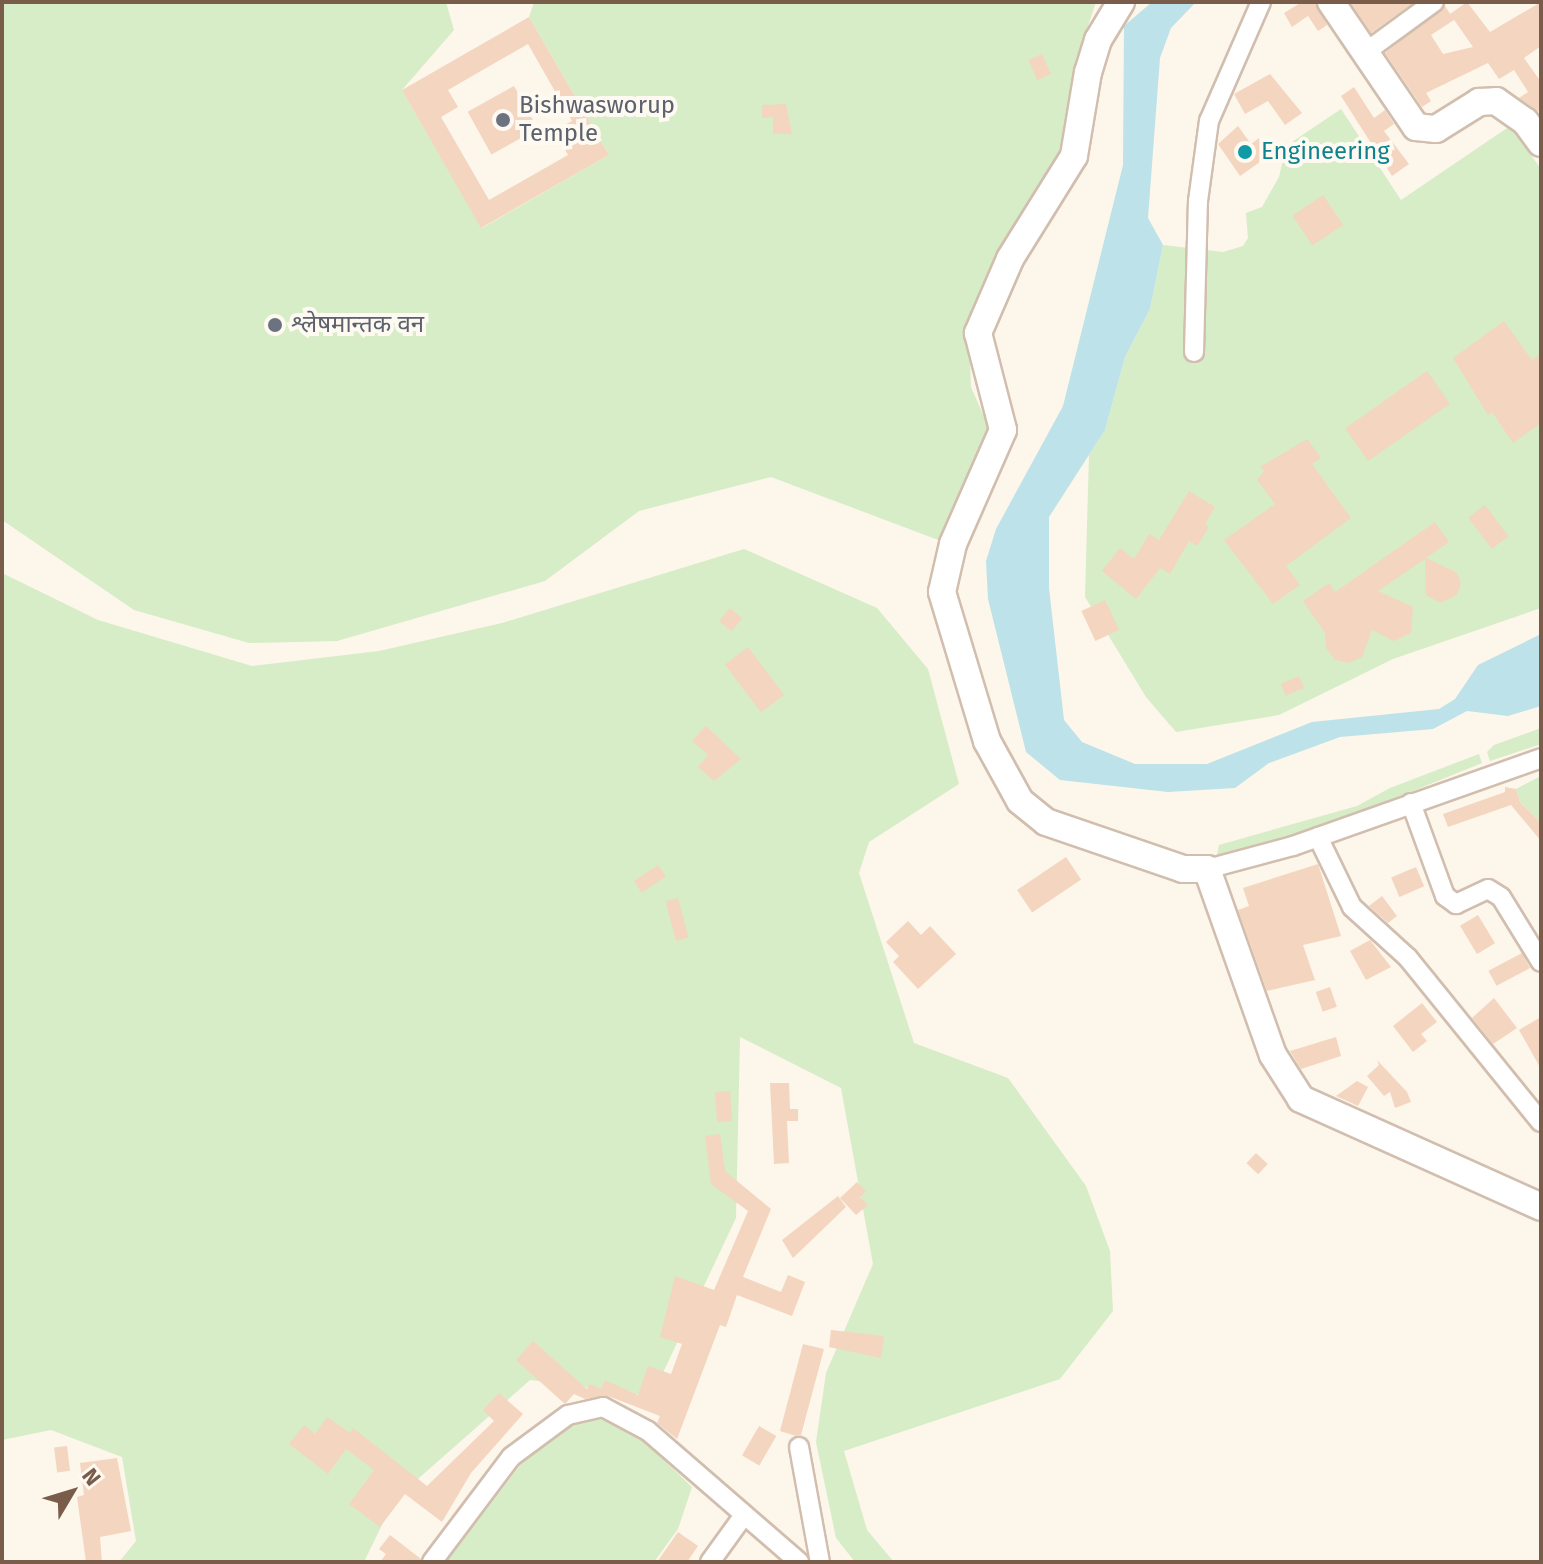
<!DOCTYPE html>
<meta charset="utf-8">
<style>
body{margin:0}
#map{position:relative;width:1543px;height:1564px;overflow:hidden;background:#fdf6ea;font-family:"Fira Sans","Noto Sans Devanagari",sans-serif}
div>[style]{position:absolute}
.green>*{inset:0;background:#d6edc7}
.water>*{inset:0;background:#bde2e9}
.building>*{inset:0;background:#f4d5c0;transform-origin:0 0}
.roads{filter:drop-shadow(2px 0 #d1beae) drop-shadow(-2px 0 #d1beae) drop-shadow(0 2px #d1beae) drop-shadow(0 -2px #d1beae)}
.street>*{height:18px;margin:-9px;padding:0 9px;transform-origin:9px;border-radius:9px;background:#fff}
.secondary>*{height:26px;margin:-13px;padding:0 13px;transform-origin:13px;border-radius:13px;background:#fff}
.dots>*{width:22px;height:22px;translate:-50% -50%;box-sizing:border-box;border:4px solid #fffaf1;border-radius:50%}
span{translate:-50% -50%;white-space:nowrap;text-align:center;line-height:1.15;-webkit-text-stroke:8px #fffaf1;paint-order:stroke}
.worship-label{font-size:24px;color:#5b616d}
.left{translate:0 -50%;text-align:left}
.culture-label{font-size:24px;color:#0d838f}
.frame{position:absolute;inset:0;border:4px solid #7a5c4b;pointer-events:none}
.north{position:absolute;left:32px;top:1452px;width:80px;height:80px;-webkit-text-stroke:6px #fffaf1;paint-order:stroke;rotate:52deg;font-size:22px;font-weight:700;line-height:32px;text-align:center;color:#7a5c4b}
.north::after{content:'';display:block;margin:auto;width:28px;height:36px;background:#7a5c4b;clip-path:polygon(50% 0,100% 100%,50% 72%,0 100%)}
</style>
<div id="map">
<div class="green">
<i style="clip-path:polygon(2px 2px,446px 2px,454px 30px,402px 90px,482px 228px,609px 155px,529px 17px,534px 2px,1096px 2px,1082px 44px,1065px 152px,969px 332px,971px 387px,992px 435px,941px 541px,771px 477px,639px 511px,545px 581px,337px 641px,249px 643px,134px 610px,2px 520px)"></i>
<i style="clip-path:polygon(1341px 109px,1401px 200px,1510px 126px,1541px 169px,1541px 608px,1393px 659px,1279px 715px,1176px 732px,1146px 697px,1085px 597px,1089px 455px,1105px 430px,1125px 357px,1150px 309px,1163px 245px,1223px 252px,1243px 246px,1248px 238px,1246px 213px,1262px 207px,1279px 177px,1286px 146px)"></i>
<i style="clip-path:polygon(744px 549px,877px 608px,928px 669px,959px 784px,869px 842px,859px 873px,914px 1043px,1008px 1078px,1086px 1186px,1110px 1251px,1113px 1311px,1060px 1379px,844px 1451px,867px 1530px,894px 1562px,855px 1562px,836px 1538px,816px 1442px,826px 1373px,873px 1264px,841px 1088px,740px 1037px,736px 1218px,652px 1396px,530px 1380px,394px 1500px,364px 1562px,119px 1562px,136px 1541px,122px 1457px,51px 1430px,2px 1440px,2px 573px,98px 620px,252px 666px,379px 651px,502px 623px)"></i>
<i style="clip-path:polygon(1541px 728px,1541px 744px,1490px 761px,1487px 752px,1494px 745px)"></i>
<i style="clip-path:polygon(1479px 754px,1482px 763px,1332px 824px,1217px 855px,1219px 845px,1357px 806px,1390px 788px)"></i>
<i style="clip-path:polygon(1541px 776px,1541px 823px,1520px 802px,1516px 789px)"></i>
<i style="clip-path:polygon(604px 1417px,644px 1441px,692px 1487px,678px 1529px,654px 1562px,446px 1562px,528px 1455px,580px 1418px)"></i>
</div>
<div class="water">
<i style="clip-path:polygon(1152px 2px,1196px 2px,1171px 28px,1160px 58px,1148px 218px,1163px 245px,1150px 309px,1125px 357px,1105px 430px,1049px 517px,1049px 588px,1064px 720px,1082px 742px,1135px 764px,1207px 764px,1312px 722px,1439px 709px,1455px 699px,1478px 665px,1541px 634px,1541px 706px,1508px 716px,1467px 711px,1433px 729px,1340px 737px,1269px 763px,1235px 788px,1168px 792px,1060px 780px,1026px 752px,988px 599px,986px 561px,996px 529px,1063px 406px,1123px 165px,1124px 26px)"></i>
</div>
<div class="building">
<i style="clip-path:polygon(1302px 2px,1315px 2px,1327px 25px,1318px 31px,1308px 16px,1292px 27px,1284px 13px)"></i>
<i style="clip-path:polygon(1350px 2px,1414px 2px,1371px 33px)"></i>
<i style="clip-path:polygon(1467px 2px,1490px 32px,1541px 2px,1541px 46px,1524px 58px,1541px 82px,1541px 113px,1519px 98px,1528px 92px,1514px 70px,1499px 79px,1488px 63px,1426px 93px,1431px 101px,1422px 107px,1385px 53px,1445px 6px,1454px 20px,1431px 35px,1443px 54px,1473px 47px,1450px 14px)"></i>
<i style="clip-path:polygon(evenodd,529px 17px,609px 155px,481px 228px,402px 90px,529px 17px,528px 44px,572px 121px,554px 130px,568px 155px,489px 200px,441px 117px,458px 107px,448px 90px,528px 44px)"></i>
<i style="left:1042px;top:54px;width:22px;height:15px;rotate:66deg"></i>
<i style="clip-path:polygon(1270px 74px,1302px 113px,1285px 125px,1268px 101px,1245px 114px,1234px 94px)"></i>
<i style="left:514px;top:86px;width:49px;height:53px;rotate:61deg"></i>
<i style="clip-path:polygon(1354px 87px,1374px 118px,1385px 110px,1394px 124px,1384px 131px,1409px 164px,1392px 176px,1341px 96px)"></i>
<i style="clip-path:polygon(786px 104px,792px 134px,773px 134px,773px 117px,762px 118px,762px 105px)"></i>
<i style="clip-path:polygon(1238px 126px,1251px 144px,1259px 138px,1270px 155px,1240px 176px,1218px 144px)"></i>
<i style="left:1323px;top:195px;width:36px;height:37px;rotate:56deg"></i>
<i style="clip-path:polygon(1504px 321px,1532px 360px,1541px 354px,1541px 423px,1513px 443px,1492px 412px,1488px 415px,1453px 358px)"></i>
<i style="left:1427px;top:371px;width:40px;height:100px;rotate:55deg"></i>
<i style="clip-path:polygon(1307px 439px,1321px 458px,1312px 464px,1351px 518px,1286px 566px,1300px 585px,1273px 604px,1224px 540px,1275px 504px,1257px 480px,1264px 471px,1260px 467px)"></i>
<i style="clip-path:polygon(1189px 491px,1215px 507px,1205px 524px,1209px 527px,1197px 546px,1189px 541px,1170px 574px,1160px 568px,1136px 599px,1102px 571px,1120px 548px,1134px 559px,1149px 534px,1159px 540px)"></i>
<i style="left:1485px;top:505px;width:39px;height:21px;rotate:53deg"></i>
<i style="clip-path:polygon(1435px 522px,1449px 542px,1426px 558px,1456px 572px,1461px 583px,1457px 595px,1440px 603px,1426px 595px,1425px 559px,1378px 591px,1413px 607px,1411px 633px,1394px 641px,1372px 630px,1362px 657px,1349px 663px,1335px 660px,1326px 648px,1325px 633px,1303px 601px,1329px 583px,1335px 592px)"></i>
<i style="left:1105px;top:600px;width:33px;height:26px;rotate:65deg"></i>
<i style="left:730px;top:608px;width:16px;height:17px;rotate:40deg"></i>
<i style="left:748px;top:647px;width:60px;height:29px;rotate:53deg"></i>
<i style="left:1299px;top:676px;width:13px;height:20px;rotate:67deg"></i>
<i style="clip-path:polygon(706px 726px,741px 759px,714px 781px,698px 767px,708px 755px,692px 741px)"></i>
<i style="clip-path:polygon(1505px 787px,1516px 789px,1520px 802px,1541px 823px,1541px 841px,1511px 805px,1448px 827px,1443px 814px,1505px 792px)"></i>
<i style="left:1066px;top:857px;width:27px;height:59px;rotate:56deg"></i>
<i style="clip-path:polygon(1318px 864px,1341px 936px,1303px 945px,1315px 980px,1267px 991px,1238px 910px,1249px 906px,1243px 888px)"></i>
<i style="left:658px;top:865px;width:14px;height:29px;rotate:56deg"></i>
<i style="left:1416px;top:867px;width:21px;height:27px;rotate:67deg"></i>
<i style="clip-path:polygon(1382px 896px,1397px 916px,1388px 923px,1369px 906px)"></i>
<i style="left:678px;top:898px;width:41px;height:13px;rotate:75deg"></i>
<i style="left:1478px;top:915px;width:33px;height:21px;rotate:59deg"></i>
<i style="clip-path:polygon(908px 921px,921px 935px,930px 926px,956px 954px,918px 989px,893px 962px,899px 956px,886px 942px)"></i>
<i style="clip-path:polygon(1370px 940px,1391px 967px,1366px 980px,1350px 951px)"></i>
<i style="left:1522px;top:953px;width:17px;height:38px;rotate:62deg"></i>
<i style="left:1330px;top:987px;width:21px;height:15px;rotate:71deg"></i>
<i style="clip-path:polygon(1494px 998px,1517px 1028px,1493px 1044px,1472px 1018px)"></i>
<i style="clip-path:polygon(1422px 1003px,1437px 1022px,1421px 1034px,1427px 1041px,1413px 1052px,1393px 1026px)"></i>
<i style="clip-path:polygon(1541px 1017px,1541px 1069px,1519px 1030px)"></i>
<i style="clip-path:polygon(1336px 1037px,1341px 1056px,1301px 1069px,1290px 1051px)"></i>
<i style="clip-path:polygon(1377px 1060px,1407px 1092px,1411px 1102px,1395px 1108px,1390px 1092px,1384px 1096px,1367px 1076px,1379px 1065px)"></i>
<i style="clip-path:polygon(1357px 1081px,1368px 1087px,1358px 1106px,1336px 1096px)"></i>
<i style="clip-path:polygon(770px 1083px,789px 1083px,790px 1109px,798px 1109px,798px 1121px,787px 1121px,789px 1163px,774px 1164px)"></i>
<i style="left:730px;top:1091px;width:30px;height:15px;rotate:86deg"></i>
<i style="clip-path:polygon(720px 1134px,725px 1171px,771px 1209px,743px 1277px,781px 1292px,788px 1275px,805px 1282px,792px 1316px,737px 1295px,726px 1327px,720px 1325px,677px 1439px,657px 1423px,660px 1416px,608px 1396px,585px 1399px,574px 1394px,565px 1404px,516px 1360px,533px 1341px,587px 1389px,590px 1384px,601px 1389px,605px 1380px,638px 1395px,648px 1366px,671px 1374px,682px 1344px,660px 1337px,675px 1276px,714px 1290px,748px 1211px,711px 1184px,705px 1136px)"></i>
<i style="left:1256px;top:1153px;width:16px;height:14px;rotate:43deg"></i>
<i style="clip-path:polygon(857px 1182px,866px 1191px,860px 1197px,868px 1205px,856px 1215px,840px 1198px)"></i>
<i style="clip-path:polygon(838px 1196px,846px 1207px,793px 1258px,782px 1240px)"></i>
<i style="clip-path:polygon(831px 1330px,884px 1336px,881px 1358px,829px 1347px)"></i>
<i style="clip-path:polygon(803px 1344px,824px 1349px,801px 1435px,796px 1436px,780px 1431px)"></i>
<i style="clip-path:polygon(499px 1393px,523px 1414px,471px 1473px,442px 1522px,405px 1494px,380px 1527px,349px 1504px,374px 1470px,346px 1449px,328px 1474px,289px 1444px,304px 1425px,315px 1434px,327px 1417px,350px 1433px,353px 1428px,427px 1486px,494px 1421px,483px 1410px)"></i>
<i style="left:759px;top:1426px;width:20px;height:34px;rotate:30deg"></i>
<i style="left:67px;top:1446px;width:25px;height:13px;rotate:83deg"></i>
<i style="clip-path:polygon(117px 1458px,131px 1531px,100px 1537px,102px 1562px,86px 1562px,77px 1497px,84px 1495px,80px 1463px)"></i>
<i style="clip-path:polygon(678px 1532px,698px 1546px,687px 1562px,657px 1562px)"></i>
<i style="clip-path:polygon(390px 1535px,421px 1559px,420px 1562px,380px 1562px,386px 1554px,379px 1549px)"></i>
</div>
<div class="roads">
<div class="street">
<i style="left:1363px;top:54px;width:88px;rotate:-36.2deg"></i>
<i style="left:1194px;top:352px;width:151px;rotate:-88.5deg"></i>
<i style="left:1198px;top:201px;width:81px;rotate:-82.2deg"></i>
<i style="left:1209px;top:121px;width:130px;rotate:-66.4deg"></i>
<i style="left:1411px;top:803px;width:99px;rotate:69.9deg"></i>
<i style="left:1445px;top:896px;width:14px;rotate:36deg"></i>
<i style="left:1456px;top:904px;width:35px;rotate:-25deg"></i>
<i style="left:1488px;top:889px;width:15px;rotate:32deg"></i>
<i style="left:1501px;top:897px;width:76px;rotate:58.4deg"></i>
<i style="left:1318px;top:837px;width:78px;rotate:64.1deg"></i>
<i style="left:1352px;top:907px;width:76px;rotate:42.3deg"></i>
<i style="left:1408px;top:958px;width:211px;rotate:51deg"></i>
<i style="left:1207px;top:869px;width:89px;rotate:-15deg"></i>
<i style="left:1293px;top:846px;width:263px;rotate:-19.5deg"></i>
<i style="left:799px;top:1447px;width:117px;rotate:79.7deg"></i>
<i style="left:432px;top:1562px;width:131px;rotate:-53deg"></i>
<i style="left:511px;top:1457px;width:71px;rotate:-36.4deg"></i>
<i style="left:568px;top:1415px;width:36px;rotate:-13deg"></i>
<i style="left:603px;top:1407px;width:51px;rotate:28.1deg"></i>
<i style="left:648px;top:1431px;width:200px;rotate:40.9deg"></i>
<i style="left:710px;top:1562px;width:58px;rotate:-54.1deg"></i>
</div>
<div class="secondary">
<i style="left:1121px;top:2px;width:44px;rotate:121.2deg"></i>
<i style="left:1098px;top:40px;width:34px;rotate:107deg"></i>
<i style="left:1088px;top:72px;width:85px;rotate:99.5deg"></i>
<i style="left:1074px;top:156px;width:121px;rotate:121.9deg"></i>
<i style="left:1010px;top:259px;width:81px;rotate:113.4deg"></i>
<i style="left:978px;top:333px;width:100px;rotate:75.5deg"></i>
<i style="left:1003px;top:430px;width:124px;rotate:113.7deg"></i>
<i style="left:953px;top:544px;width:49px;rotate:102.9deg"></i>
<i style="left:942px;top:592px;width:156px;rotate:73.2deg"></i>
<i style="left:987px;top:741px;width:68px;rotate:61.2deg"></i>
<i style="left:1020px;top:801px;width:33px;rotate:39deg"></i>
<i style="left:1046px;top:822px;width:145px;rotate:18.9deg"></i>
<i style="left:1183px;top:869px;width:24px"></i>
<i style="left:1207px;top:869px;width:197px;rotate:70.5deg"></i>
<i style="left:1273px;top:1055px;width:52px;rotate:57.5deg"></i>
<i style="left:1301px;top:1099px;width:263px;rotate:24.2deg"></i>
<i style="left:1331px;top:2px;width:151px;rotate:55.8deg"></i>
<i style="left:1416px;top:127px;width:20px;rotate:6deg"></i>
<i style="left:1436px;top:129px;width:51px;rotate:-32.1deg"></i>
<i style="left:1479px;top:102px;width:17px;rotate:-3deg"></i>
<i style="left:1496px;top:101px;width:35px;rotate:35deg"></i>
<i style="left:1525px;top:121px;width:27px;rotate:54deg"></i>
</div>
</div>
<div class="dots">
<i style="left:503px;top:120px;background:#6b7280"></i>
<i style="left:1245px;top:152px;background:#0f9aa8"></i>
<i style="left:275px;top:325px;background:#6b7280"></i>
</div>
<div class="worship-label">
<span class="left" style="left:519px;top:120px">Bishwasworup<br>Temple</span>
<span class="left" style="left:291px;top:325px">श्लेषमान्तक वन</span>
</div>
<div class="culture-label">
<span class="left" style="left:1261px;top:152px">Engineering</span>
</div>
<div class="frame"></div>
<div class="north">N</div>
</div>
